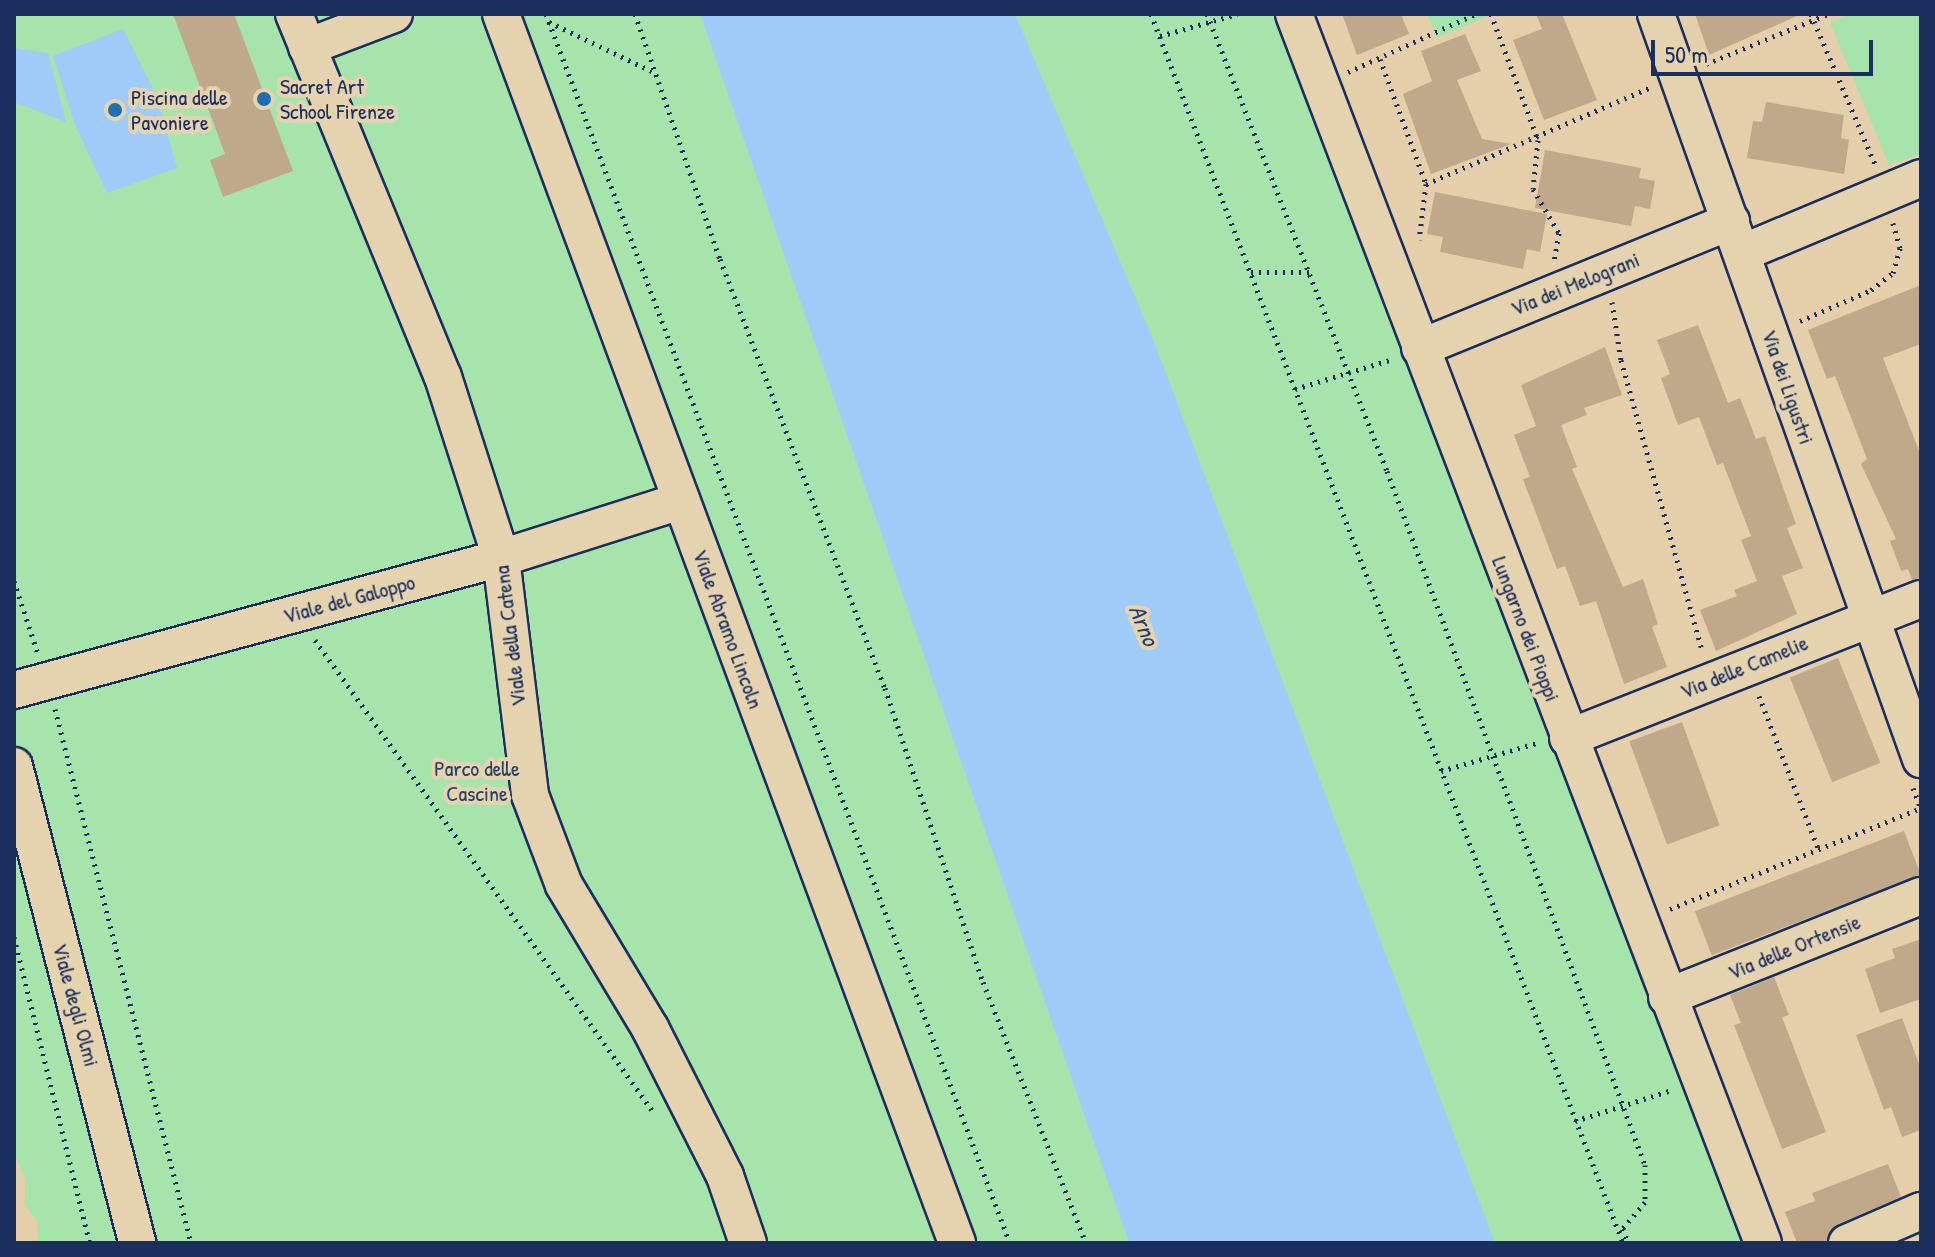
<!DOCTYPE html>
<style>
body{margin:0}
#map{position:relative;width:1935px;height:1257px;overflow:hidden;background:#e4cfaa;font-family:"Patrick Hand",sans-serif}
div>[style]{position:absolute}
.green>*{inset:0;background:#a6e4ab}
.water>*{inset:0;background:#9ecbf8}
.building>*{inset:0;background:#c0a88a;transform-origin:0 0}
.path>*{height:5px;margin-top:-2.5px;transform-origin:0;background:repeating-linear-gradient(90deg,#1b2f5e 0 2px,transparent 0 8px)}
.roads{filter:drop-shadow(2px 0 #1b2f5e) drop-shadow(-2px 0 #1b2f5e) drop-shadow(0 2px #1b2f5e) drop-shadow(0 -2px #1b2f5e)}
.minor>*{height:36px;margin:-18px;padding:0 18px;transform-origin:18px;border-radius:18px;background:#e5d3b0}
.dots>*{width:22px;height:22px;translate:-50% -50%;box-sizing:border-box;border:4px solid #e5d3b0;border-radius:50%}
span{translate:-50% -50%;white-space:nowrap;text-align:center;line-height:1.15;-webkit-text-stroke:8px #e5d3b0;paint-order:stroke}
.poi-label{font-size:22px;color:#1b2f5e}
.left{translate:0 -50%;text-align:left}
.street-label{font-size:22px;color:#1b2f5e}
.park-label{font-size:22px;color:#294166}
.water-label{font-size:24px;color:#283f6d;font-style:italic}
.frame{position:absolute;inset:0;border:16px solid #1b2f5e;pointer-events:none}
.scale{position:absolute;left:1651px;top:40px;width:222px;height:36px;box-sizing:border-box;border:4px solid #1b2f5e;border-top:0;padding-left:10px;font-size:24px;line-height:28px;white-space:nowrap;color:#1b2f5e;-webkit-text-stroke:6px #e5d3b0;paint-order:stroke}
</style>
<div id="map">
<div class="green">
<i style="clip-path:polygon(14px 14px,700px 14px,1129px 1243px,38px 1243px,37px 1221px,25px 1205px,25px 1178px,14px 1153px)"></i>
<i style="clip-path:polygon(1015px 14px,1278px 14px,1742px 1243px,1495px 1243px,1153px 340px)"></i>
<i style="clip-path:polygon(1427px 14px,1492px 14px,1437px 38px)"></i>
<i style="clip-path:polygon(1848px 14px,1921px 14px,1921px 154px,1889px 165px,1830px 23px)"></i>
</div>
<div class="water">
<i style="clip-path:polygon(700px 14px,1015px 14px,1153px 339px,1495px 1243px,1129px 1243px)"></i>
<i style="clip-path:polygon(123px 29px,156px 95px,177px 168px,107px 193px,75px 125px,53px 56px)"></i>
<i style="clip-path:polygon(14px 48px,48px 53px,66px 122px,14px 102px)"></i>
</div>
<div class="building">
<i style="clip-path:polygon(173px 14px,234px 14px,293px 171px,223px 197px,210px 160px,225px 154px)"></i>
<i style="clip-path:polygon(1342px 14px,1401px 14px,1409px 34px,1357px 55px)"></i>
<i style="clip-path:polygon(1536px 14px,1562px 14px,1597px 100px,1544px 120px,1513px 40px,1542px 29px)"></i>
<i style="clip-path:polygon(1695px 14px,1797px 14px,1797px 16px,1709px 55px)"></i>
<i style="clip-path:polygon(1465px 34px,1481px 71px,1457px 80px,1482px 139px,1511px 144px,1431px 174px,1403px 94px,1432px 81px,1421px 51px)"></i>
<i style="clip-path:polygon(1766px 102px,1844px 115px,1841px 138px,1849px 140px,1844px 174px,1747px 158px,1753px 121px,1762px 122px)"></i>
<i style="clip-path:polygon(1545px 150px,1641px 168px,1639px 178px,1655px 181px,1650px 209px,1635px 206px,1631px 226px,1535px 208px)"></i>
<i style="clip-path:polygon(1435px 192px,1547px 214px,1540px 252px,1527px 249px,1523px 269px,1440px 252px,1443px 237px,1427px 234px)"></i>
<i style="clip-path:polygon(1921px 285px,1921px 344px,1883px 358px,1921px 456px,1921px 578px,1912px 580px,1908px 569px,1901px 571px,1890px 541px,1896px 539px,1861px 464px,1867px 459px,1835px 376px,1827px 379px,1808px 330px)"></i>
<i style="clip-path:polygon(1698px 325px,1728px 403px,1740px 398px,1756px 439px,1765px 436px,1796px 524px,1787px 528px,1803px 568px,1782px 576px,1797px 614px,1716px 651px,1700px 610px,1737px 596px,1734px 590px,1757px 581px,1741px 540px,1751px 536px,1723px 463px,1717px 465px,1699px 417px,1678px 425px,1661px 378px,1670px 374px,1657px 340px)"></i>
<i style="clip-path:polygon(1605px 347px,1622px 395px,1584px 408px,1587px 415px,1561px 425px,1577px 467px,1572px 469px,1623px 587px,1643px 579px,1658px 624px,1652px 627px,1667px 667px,1624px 684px,1596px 601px,1580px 606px,1565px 566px,1557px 569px,1523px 479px,1530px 477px,1514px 435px,1536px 426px,1521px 385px)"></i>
<i style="left:1838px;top:658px;width:113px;height:52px;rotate:68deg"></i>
<i style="left:1682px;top:722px;width:110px;height:56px;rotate:70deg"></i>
<i style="left:1904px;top:831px;width:47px;height:224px;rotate:69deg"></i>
<i style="clip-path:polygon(1921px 939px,1921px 999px,1880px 1013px,1865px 969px,1895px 958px,1892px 949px)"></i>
<i style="clip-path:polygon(1774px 977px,1789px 1015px,1782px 1017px,1826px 1132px,1782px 1149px,1734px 1025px,1741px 1023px,1730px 995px)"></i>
<i style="clip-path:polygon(1902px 1018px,1921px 1069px,1921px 1130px,1902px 1137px,1891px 1107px,1884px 1110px,1856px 1035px)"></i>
<i style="clip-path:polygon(1888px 1164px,1901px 1197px,1838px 1224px,1826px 1243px,1797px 1243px,1785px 1212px,1815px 1201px,1812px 1193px)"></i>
</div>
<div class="path">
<i style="left:546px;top:14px;width:1314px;rotate:69.32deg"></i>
<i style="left:635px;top:14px;width:259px;rotate:70.9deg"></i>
<i style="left:720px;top:259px;width:460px;rotate:69deg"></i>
<i style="left:885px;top:688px;width:310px;rotate:71.6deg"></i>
<i style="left:983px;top:982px;width:281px;rotate:68.5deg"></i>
<i style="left:1151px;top:14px;width:1317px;rotate:68.99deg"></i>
<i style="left:1207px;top:14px;width:491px;rotate:68.5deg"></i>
<i style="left:1387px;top:471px;width:740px;rotate:69.61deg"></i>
<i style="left:1645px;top:1165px;width:37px;rotate:90deg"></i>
<i style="left:1645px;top:1202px;width:35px;rotate:130deg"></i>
<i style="left:1622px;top:1229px;width:16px;rotate:63deg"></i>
<i style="left:1491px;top:14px;width:134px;rotate:69.5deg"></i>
<i style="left:1538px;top:140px;width:49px;rotate:95.8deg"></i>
<i style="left:1533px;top:189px;width:51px;rotate:59.4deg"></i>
<i style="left:1559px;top:233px;width:28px;rotate:100deg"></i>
<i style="left:1811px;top:14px;width:163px;rotate:66.9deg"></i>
<i style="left:549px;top:22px;width:116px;rotate:25.5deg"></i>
<i style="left:1160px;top:36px;width:80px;rotate:-15.9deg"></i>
<i style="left:1380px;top:59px;width:133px;rotate:69.8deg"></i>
<i style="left:1426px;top:184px;width:56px;rotate:97.1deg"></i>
<i style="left:1706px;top:64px;width:132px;rotate:-22.3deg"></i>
<i style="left:1348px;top:72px;width:140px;rotate:-24.5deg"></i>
<i style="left:1426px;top:184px;width:243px;rotate:-23.3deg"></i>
<i style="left:1251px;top:272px;width:59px"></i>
<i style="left:1612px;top:302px;width:59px;rotate:81.2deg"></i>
<i style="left:1621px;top:360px;width:302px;rotate:74.4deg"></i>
<i style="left:1800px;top:321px;width:77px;rotate:-23.6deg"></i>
<i style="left:1871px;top:290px;width:28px;rotate:-38deg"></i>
<i style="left:1893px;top:273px;width:26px;rotate:-74deg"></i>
<i style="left:1900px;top:248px;width:26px;rotate:-106deg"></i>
<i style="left:1295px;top:389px;width:102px;rotate:-17deg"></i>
<i style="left:14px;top:581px;width:77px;rotate:71.8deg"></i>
<i style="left:315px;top:640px;width:582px;rotate:54.37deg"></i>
<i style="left:1759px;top:696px;width:163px;rotate:68.8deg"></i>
<i style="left:55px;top:709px;width:551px;rotate:75.71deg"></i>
<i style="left:1441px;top:771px;width:103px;rotate:-16.3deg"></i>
<i style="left:1913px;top:788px;width:22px;rotate:69deg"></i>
<i style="left:1670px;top:909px;width:271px;rotate:-21.9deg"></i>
<i style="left:14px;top:937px;width:315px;rotate:76.1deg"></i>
<i style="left:1575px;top:1121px;width:102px;rotate:-17.7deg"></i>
</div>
<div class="roads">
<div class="minor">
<i style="left:294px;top:14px;width:392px;rotate:67.7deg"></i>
<i style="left:443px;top:377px;width:190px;rotate:72.2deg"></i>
<i style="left:501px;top:558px;width:239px;rotate:83deg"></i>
<i style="left:530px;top:795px;width:96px;rotate:69.3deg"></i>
<i style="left:564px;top:885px;width:167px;rotate:59deg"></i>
<i style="left:650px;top:1028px;width:166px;rotate:63.1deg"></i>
<i style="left:725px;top:1176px;width:71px;rotate:71.1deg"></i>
<i style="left:501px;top:14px;width:1311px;rotate:69.64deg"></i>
<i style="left:1294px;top:14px;width:1315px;rotate:69.11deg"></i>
<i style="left:1656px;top:14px;width:791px;rotate:70.42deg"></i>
<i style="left:307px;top:47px;width:93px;rotate:-20.8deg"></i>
<i style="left:1742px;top:253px;width:194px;rotate:-22.7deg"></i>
<i style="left:1420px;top:348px;width:336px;rotate:-22.2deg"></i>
<i style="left:14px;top:690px;width:505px;rotate:-15.17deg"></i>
<i style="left:501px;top:558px;width:189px;rotate:-17.6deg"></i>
<i style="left:1568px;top:738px;width:379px;rotate:-21.5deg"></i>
<i style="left:14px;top:766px;width:493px;rotate:75.5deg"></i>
<i style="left:1667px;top:997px;width:273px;rotate:-21.7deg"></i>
<i style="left:1847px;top:1243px;width:81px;rotate:-23.4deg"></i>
</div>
</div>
<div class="dots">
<i style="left:264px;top:99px;background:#1f6fb2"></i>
<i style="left:115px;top:110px;background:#1f6fb2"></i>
</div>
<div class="poi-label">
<span class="left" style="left:280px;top:99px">Sacret Art<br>School Firenze</span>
<span class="left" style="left:131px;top:110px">Piscina delle<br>Pavoniere</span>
</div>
<div class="street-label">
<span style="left:1575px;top:284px;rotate:-22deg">Via dei Melograni</span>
<span style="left:1788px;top:387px;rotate:71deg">Via dei Ligustri</span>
<span style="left:349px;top:599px;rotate:-15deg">Viale del Galoppo</span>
<span style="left:728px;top:629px;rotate:70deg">Viale Abramo Lincoln</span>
<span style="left:1526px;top:629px;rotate:69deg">Lungarno dei Pioppi</span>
<span style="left:510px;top:636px;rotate:-97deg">Viale della Catena</span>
<span style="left:1744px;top:667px;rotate:-22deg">Via delle Camelie</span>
<span style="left:1794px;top:947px;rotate:-22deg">Via delle Ortensie</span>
<span style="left:76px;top:1005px;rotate:75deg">Viale degli Olmi</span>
</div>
<div class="park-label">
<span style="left:477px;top:781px">Parco delle<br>Cascine</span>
</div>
<div class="water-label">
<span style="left:1144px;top:625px;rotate:67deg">Arno</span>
</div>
<div class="frame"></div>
<div class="scale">50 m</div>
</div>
